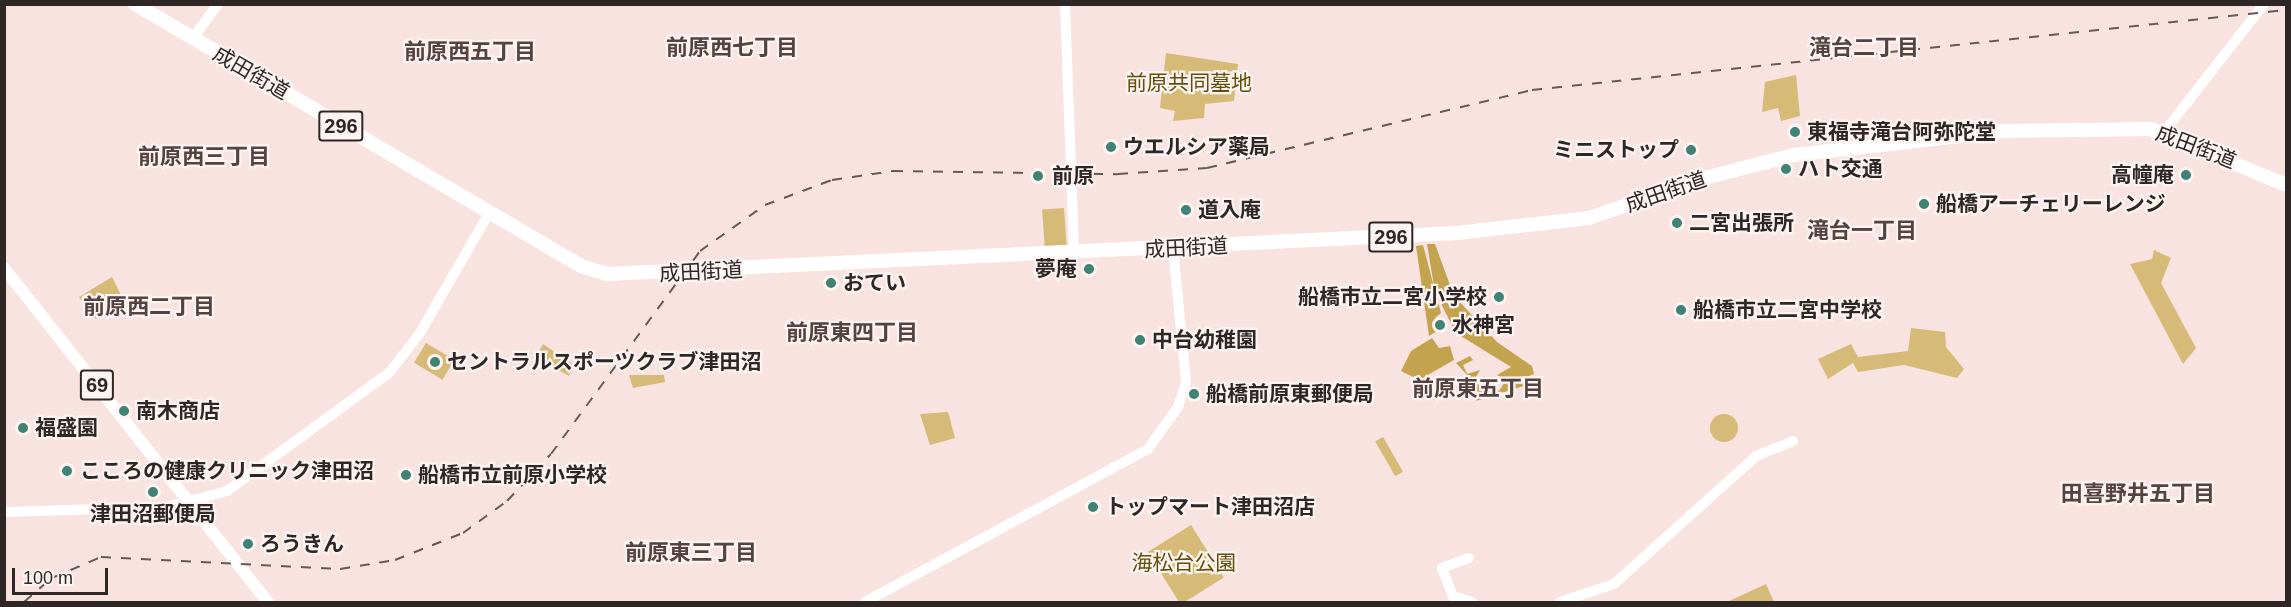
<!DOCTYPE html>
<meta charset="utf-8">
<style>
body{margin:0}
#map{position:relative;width:2291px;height:607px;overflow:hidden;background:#f8e3e0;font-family:Arial,"Noto Sans JP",sans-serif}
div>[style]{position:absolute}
.green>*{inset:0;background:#d6ba77;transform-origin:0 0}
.round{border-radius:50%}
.forest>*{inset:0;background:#c4a34e}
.secondary>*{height:10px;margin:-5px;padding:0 5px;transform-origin:5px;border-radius:5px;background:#fff}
.primary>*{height:12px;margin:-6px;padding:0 6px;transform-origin:6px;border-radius:6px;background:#fff}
.highway>*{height:14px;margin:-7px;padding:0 7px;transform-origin:7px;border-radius:7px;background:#fff}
.rail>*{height:2px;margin-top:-1px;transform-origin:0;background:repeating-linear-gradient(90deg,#645957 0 10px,transparent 0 20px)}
.dots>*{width:16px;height:16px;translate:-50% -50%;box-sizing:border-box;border:3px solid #fcf4f2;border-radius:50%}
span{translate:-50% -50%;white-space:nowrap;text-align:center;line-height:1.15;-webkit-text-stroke:4.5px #fcf4f2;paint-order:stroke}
.shield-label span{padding:2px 4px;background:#fcf4f2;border:2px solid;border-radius:4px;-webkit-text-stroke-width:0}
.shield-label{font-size:20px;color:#2e2726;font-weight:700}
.street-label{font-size:21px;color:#2e2726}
.park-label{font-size:21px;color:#644e09}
.poi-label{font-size:21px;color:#2e2726;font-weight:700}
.left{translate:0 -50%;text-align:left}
.right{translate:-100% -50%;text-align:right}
.neighbourhood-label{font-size:22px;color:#544341;font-weight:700}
.frame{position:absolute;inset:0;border:6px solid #2e2726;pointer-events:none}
.scale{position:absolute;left:12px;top:568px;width:96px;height:27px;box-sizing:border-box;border:3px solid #2e2726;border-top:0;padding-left:8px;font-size:18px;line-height:21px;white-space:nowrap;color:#2e2726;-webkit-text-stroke:4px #fcf4f2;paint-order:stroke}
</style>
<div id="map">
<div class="green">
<i style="clip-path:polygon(1166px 53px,1238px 64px,1234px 101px,1205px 104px,1204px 118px,1173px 121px,1175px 111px,1160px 108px)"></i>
<i style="clip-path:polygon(1796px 75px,1800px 116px,1781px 121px,1778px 108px,1762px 112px,1765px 82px)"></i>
<i style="left:1064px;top:208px;width:41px;height:22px;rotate:86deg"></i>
<i style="clip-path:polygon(2154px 250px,2171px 258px,2161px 283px,2196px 348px,2183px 364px,2130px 264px,2152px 259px)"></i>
<i style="clip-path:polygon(112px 277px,125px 303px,96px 319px,79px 297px)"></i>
<i style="clip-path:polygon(1911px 328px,1945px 332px,1946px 347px,1964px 369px,1957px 378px,1904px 365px,1858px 372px,1853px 363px,1828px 379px,1818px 359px,1851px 344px,1858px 357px,1908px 351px)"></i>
<i style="left:426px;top:343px;width:33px;height:23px;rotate:31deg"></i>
<i style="clip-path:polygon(543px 344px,574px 365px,569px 376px,536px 357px)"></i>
<i style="clip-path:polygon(629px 375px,664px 375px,665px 382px,633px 388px)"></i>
<i style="clip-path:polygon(948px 412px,955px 438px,930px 445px,920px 414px)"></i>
<i class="round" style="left:1710px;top:414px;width:28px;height:28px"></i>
<i style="left:1383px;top:437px;width:40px;height:9px;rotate:60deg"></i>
<i style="left:1191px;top:525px;width:62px;height:51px;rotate:58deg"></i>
<i style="clip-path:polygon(1766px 584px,1774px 602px,1729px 602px,1729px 601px)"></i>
</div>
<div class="forest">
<i style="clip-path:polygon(1427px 244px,1435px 244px,1454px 296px,1497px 342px,1532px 366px,1534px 374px,1524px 378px,1527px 385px,1476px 401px,1469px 377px,1456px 363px,1470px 356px,1473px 360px,1463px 365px,1467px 374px,1480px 370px,1473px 382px,1499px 391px,1506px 380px,1497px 375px,1511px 367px,1456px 333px,1435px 292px)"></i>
<i style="clip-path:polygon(1423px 245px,1441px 313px,1435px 318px,1437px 331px,1429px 336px,1416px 246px)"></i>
<i style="clip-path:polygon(1432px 338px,1439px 348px,1450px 346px,1454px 360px,1419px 380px,1401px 371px,1411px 351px)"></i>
</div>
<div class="secondary">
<i style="left:1065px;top:4px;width:250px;rotate:87.9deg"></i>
<i style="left:192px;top:39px;width:44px;rotate:-53.4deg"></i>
<i style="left:2164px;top:132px;width:162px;rotate:-52deg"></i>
<i style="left:4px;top:512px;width:163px;rotate:-1.8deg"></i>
<i style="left:167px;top:507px;width:62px;rotate:-14.9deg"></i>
<i style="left:227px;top:491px;width:200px;rotate:-36.1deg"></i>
<i style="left:389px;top:373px;width:51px;rotate:-52.2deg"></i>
<i style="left:420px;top:333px;width:138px;rotate:-60.1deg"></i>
<i style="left:1469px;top:558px;width:29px;rotate:160deg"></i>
<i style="left:1442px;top:568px;width:30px;rotate:69deg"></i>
<i style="left:1453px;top:596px;width:20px;rotate:18deg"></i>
<i style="left:865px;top:602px;width:322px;rotate:-28.4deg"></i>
<i style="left:1148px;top:449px;width:52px;rotate:-54.5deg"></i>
<i style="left:1178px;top:407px;width:26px;rotate:-72deg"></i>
<i style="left:1186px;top:382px;width:135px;rotate:-95.5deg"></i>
<i style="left:1560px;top:602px;width:57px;rotate:-18.4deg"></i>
<i style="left:1614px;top:584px;width:191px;rotate:-42deg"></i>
<i style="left:1756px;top:456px;width:40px;rotate:-22deg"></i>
</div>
<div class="primary">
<i style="left:4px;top:268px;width:426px;rotate:51.7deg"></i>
</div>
<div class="highway">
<i style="left:135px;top:4px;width:517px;rotate:30.43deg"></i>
<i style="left:581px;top:266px;width:28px;rotate:17deg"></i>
<i style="left:608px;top:274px;width:850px;rotate:-2.76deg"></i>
<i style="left:1457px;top:233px;width:133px;rotate:-6.5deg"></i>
<i style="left:1589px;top:218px;width:123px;rotate:-19deg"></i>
<i style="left:1705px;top:178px;width:92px;rotate:-14.5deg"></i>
<i style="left:1794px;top:155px;width:211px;rotate:-6.5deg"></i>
<i style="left:2004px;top:131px;width:147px;rotate:-0.8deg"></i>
<i style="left:2151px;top:129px;width:146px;rotate:22.5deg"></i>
</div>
<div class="rail">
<i style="left:24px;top:602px;width:37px;rotate:-41deg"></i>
<i style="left:52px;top:578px;width:53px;rotate:-23.2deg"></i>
<i style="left:101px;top:557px;width:239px;rotate:2.9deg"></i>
<i style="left:340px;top:569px;width:56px;rotate:-9.3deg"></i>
<i style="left:395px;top:560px;width:73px;rotate:-21.7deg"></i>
<i style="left:463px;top:533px;width:54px;rotate:-36deg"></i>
<i style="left:507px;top:501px;width:64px;rotate:-46.9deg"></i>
<i style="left:551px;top:454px;width:252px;rotate:-53.7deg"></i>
<i style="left:700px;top:251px;width:80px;rotate:-35.3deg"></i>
<i style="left:765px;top:205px;width:72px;rotate:-20.5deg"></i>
<i style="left:832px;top:180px;width:62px;rotate:-8.4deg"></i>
<i style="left:893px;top:171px;width:225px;rotate:0.8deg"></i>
<i style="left:1118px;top:174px;width:89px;rotate:-3.9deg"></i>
<i style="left:1207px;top:168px;width:334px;rotate:-13.5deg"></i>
<i style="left:1532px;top:90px;width:758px;rotate:-6.06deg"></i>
</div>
<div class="dots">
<i style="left:1795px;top:132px;background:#408273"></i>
<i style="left:1111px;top:147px;background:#408273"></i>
<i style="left:1691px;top:150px;background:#408273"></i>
<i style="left:1786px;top:169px;background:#408273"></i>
<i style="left:2186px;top:175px;background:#408273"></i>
<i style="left:1038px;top:176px;background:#408273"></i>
<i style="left:1924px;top:204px;background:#408273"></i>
<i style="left:1186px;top:210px;background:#408273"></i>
<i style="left:1677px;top:223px;background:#408273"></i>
<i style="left:1089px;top:269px;background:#408273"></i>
<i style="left:831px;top:283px;background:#408273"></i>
<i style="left:1499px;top:297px;background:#408273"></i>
<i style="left:1681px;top:310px;background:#408273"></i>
<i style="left:1440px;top:325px;background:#408273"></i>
<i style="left:1140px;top:340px;background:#408273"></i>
<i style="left:435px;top:362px;background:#408273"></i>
<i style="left:1194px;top:394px;background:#408273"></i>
<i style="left:124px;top:411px;background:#408273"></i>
<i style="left:23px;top:428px;background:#408273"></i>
<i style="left:67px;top:471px;background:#408273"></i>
<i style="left:406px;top:475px;background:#408273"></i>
<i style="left:153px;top:492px;background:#408273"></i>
<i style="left:1093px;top:507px;background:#408273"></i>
<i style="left:248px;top:544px;background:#408273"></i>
</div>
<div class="shield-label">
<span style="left:341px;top:126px">296</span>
<span style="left:1391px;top:237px">296</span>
<span style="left:97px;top:385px">69</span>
</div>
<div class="street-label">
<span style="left:251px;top:73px;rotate:30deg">成田街道</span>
<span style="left:2196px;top:147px;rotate:21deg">成田街道</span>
<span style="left:1666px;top:192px;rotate:-19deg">成田街道</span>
<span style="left:1186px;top:248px;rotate:-3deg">成田街道</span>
<span style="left:701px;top:272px;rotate:-3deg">成田街道</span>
</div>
<div class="park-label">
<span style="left:1189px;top:83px">前原共同墓地</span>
<span style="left:1184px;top:563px">海松台公園</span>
</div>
<div class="poi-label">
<span class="left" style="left:1807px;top:132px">東福寺滝台阿弥陀堂</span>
<span class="left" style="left:1123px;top:147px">ウエルシア薬局</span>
<span class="right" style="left:1679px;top:150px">ミニストップ</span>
<span class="left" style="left:1798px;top:169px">ハト交通</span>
<span class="right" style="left:2174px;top:175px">高幢庵</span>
<span class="left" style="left:1052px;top:176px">前原</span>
<span class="left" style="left:1936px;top:204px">船橋アーチェリーレンジ</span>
<span class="left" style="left:1198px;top:210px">道入庵</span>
<span class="left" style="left:1689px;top:223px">二宮出張所</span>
<span class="right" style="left:1077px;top:269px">夢庵</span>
<span class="left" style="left:843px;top:283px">おてい</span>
<span class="right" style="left:1487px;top:297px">船橋市立二宮小学校</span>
<span class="left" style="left:1693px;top:310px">船橋市立二宮中学校</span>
<span class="left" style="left:1452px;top:325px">水神宮</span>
<span class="left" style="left:1152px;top:340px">中台幼稚園</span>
<span class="left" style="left:447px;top:362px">セントラルスポーツクラブ津田沼</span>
<span class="left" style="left:1206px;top:394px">船橋前原東郵便局</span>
<span class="left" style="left:136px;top:411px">南木商店</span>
<span class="left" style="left:35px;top:428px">福盛園</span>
<span class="left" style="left:80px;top:471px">こころの健康クリニック津田沼</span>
<span class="left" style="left:418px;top:475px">船橋市立前原小学校</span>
<span class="left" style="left:1105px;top:507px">トップマート津田沼店</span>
<span style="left:153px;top:514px">津田沼郵便局</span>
<span class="left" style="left:260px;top:544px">ろうきん</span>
</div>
<div class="neighbourhood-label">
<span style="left:732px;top:48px">前原西七丁目</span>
<span style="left:1864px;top:48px">滝台二丁目</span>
<span style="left:470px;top:52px">前原西五丁目</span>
<span style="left:204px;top:157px">前原西三丁目</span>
<span style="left:1862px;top:231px">滝台一丁目</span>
<span style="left:149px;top:307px">前原西二丁目</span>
<span style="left:852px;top:333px">前原東四丁目</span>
<span style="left:1478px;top:389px">前原東五丁目</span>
<span style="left:2138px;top:494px">田喜野井五丁目</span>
<span style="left:691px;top:553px">前原東三丁目</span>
</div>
<div class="frame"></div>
<div class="scale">100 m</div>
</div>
